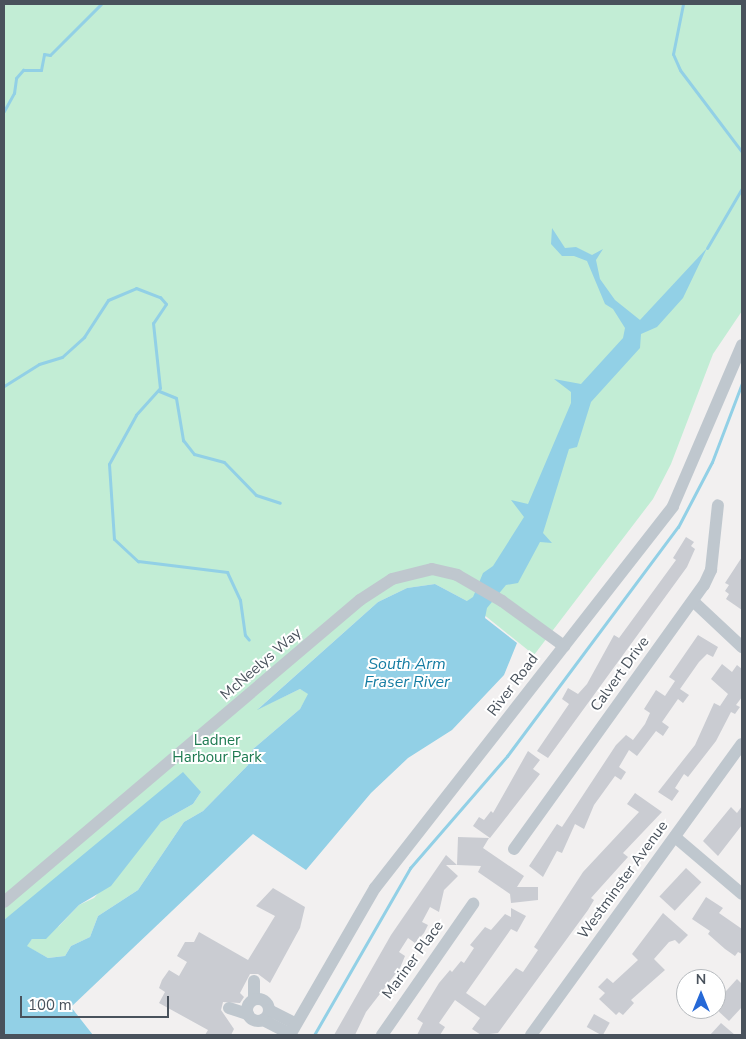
<!DOCTYPE html>
<style>
body{margin:0}
#map{position:relative;width:746px;height:1039px;overflow:hidden;background:#f2f0f0;font-family:"Nunito Sans",sans-serif}
div>[style]{position:absolute}
.green>*{inset:0;background:#c2edd5}
.water>*{inset:0;background:#92d0e6}
.stream>*{height:3px;margin:-1.5px;padding:0 1.5px;transform-origin:1.5px;border-radius:1.5px;background:#92d0e6}
.building>*{inset:0;background:#caccd2;transform-origin:0 0}
.minor>*{height:12px;margin:-6px;padding:0 6px;transform-origin:6px;border-radius:6px;background:#bfc7ce}
.minor>.ring{margin:-6px;padding:0;box-sizing:content-box;background:none;border:12px solid #bfc7ce;border-radius:50%}
span{translate:-50% -50%;white-space:nowrap;text-align:center;line-height:1.15;-webkit-text-stroke:4px #fff;paint-order:stroke}
.street-label{font-size:15px;color:#49525c}
.park-label{font-size:15px;color:#1e7a51}
.water-label{font-size:16px;color:#167da3;font-style:italic}
.frame{position:absolute;inset:0;border:5px solid #49525c;pointer-events:none}
.north{position:absolute;left:676px;top:969px;width:50px;height:50px;box-sizing:border-box;background:#fff;border:1px solid #b6babe;border-radius:50%;rotate:0deg;font-size:14px;font-weight:700;line-height:20px;text-align:center;color:#49525c}
.north::after{content:'';display:block;margin:auto;width:18px;height:22px;background:#2669d7;clip-path:polygon(50% 0,100% 100%,50% 72%,0 100%)}
.scale{position:absolute;left:20px;top:996px;width:149px;height:22px;box-sizing:border-box;border:2px solid #49525c;border-top:0;padding-left:6px;font-size:15px;line-height:18px;white-space:nowrap;color:#49525c;-webkit-text-stroke:4px #fff;paint-order:stroke}
</style>
<div id="map">
<div class="green">
<i style="clip-path:polygon(4px 4px,742px 4px,742px 311px,713px 354px,671px 464px,653px 499px,534px 655px,467px 601px,435px 584px,407px 588px,378px 602px,258px 709px,300px 689px,309px 694px,300px 709px,253px 749px,248px 765px,203px 811px,184px 822px,138px 890px,98px 916px,90px 937px,71px 946px,65px 956px,48px 958px,26px 946px,32px 939px,59px 926px,79px 905px,94px 898px,161px 822px,193px 804px,201px 792px,4px 920px)"></i>
</div>
<div class="water">
<i style="clip-path:polygon(552px 228px,565px 248px,576px 247px,592px 255px,603px 249px,596px 260px,600px 279px,615px 300px,640px 320px,707px 248px,683px 298px,657px 327px,641px 334px,640px 348px,591px 402px,577px 447px,569px 449px,543px 533px,552px 543px,540px 542px,518px 583px,506px 585px,487px 608px,485px 618px,517px 643px,504px 675px,452px 730px,408px 758px,371px 793px,306px 870px,253px 834px,71px 1007px,93px 1035px,4px 1035px,4px 920px,183px 772px,201px 792px,193px 804px,161px 822px,111px 886px,79px 905px,46px 939px,32px 939px,27px 946px,48px 958px,65px 956px,71px 946px,90px 937px,98px 916px,138px 890px,184px 822px,203px 811px,248px 765px,253px 749px,300px 709px,308px 694px,300px 689px,257px 710px,378px 602px,407px 588px,435px 584px,467px 601px,473px 597px,483px 573px,493px 566px,524px 517px,511px 500px,528px 504px,571px 403px,571px 392px,554px 379px,581px 384px,623px 338px,625px 328px,613px 309px,605px 304px,587px 261px,574px 256px,562px 256px,551px 244px)"></i>
</div>
<div class="stream">
<i style="left:683px;top:4px;width:51px;rotate:101.3deg"></i>
<i style="left:673px;top:54px;width:17px;rotate:66deg"></i>
<i style="left:680px;top:70px;width:103px;rotate:52.9deg"></i>
<i style="left:4px;top:111px;width:21px;rotate:-61deg"></i>
<i style="left:14px;top:93px;width:15px;rotate:-82deg"></i>
<i style="left:16px;top:78px;width:11px;rotate:-49deg"></i>
<i style="left:23px;top:70px;width:18px"></i>
<i style="left:41px;top:70px;width:16px;rotate:-79deg"></i>
<i style="left:44px;top:54px;width:6px;rotate:9deg"></i>
<i style="left:50px;top:55px;width:72px;rotate:-45deg"></i>
<i style="left:707px;top:248px;width:69px;rotate:-59.7deg"></i>
<i style="left:4px;top:386px;width:41px;rotate:-32.2deg"></i>
<i style="left:39px;top:364px;width:24px;rotate:-17deg"></i>
<i style="left:62px;top:357px;width:30px;rotate:-42deg"></i>
<i style="left:84px;top:337px;width:44px;rotate:-57deg"></i>
<i style="left:108px;top:300px;width:30px;rotate:-23deg"></i>
<i style="left:136px;top:288px;width:26px;rotate:21deg"></i>
<i style="left:160px;top:297px;width:9px;rotate:49deg"></i>
<i style="left:166px;top:304px;width:23px;rotate:124deg"></i>
<i style="left:153px;top:323px;width:65px;rotate:83.9deg"></i>
<i style="left:160px;top:388px;width:36px;rotate:132deg"></i>
<i style="left:136px;top:415px;width:56px;rotate:118.9deg"></i>
<i style="left:109px;top:464px;width:75px;rotate:86.2deg"></i>
<i style="left:114px;top:539px;width:33px;rotate:43deg"></i>
<i style="left:138px;top:561px;width:90px;rotate:7deg"></i>
<i style="left:227px;top:572px;width:31px;rotate:65deg"></i>
<i style="left:240px;top:600px;width:35px;rotate:82deg"></i>
<i style="left:245px;top:635px;width:6px;rotate:51deg"></i>
<i style="left:159px;top:391px;width:18px;rotate:22deg"></i>
<i style="left:176px;top:398px;width:43px;rotate:80.5deg"></i>
<i style="left:183px;top:440px;width:18px;rotate:52deg"></i>
<i style="left:194px;top:454px;width:31px;rotate:15deg"></i>
<i style="left:224px;top:462px;width:46px;rotate:45.9deg"></i>
<i style="left:256px;top:495px;width:25px;rotate:18deg"></i>
<i style="left:314px;top:1035px;width:193px;rotate:-60.1deg"></i>
<i style="left:410px;top:868px;width:148px;rotate:-49.1deg"></i>
<i style="left:507px;top:756px;width:286px;rotate:-53.3deg"></i>
<i style="left:678px;top:527px;width:73px;rotate:-62.4deg"></i>
<i style="left:712px;top:462px;width:85px;rotate:-69.2deg"></i>
</div>
<div class="building">
<i style="clip-path:polygon(686px 537px,694px 542px,691px 546px,695px 549px,687px 567px,548px 758px,537px 751px,569px 704px,562px 699px,568px 688px,578px 694px,587px 684px,614px 635px,619px 638px,676px 560px,673px 558px)"></i>
<i style="clip-path:polygon(742px 557px,742px 610px,726px 599px,729px 594px,725px 591px,729px 585px,725px 583px)"></i>
<i style="clip-path:polygon(698px 635px,718px 647px,713px 657px,707px 654px,699px 662px,680px 689px,689px 695px,683px 703px,678px 699px,662px 722px,669px 727px,663px 736px,656px 731px,637px 756px,629px 750px,619px 767px,626px 772px,621px 780px,615px 776px,594px 805px,584px 829px,575px 824px,562px 853px,557px 851px,543px 877px,529px 866px,557px 824px,562px 827px,616px 745px,626px 735px,633px 740px,645px 724px,650px 713px,644px 709px,656px 690px,665px 696px,675px 681px,669px 677px)"></i>
<i style="clip-path:polygon(722px 664px,732px 672px,737px 665px,742px 669px,742px 697px,736px 705px,740px 707px,735px 714px,731px 712px,716px 741px,688px 777px,684px 774px,675px 788px,679px 791px,672px 801px,658px 792px,695px 745px,714px 703px,720px 706px,728px 694px,711px 679px)"></i>
<i style="clip-path:polygon(528px 751px,540px 760px,533px 769px,540px 774px,490px 838px,473px 826px,479px 817px,484px 820px,491px 811px,493px 813px)"></i>
<i style="clip-path:polygon(635px 793px,662px 812px,623px 853px,628px 857px,591px 898px,594px 900px,588px 910px,498px 1033px,481px 1035px,472px 1029px,480px 1018px,455px 1000px,439px 1023px,445px 1027px,440px 1035px,417px 1035px,423px 1023px,417px 1019px,439px 983px,450px 970px,452px 972px,461px 961px,464px 963px,474px 948px,470px 945px,485px 927px,491px 930px,505px 914px,511px 917px,511px 908px,526px 916px,517px 932px,511px 929px,466px 993px,485px 1006px,516px 968px,523px 972px,538px 950px,534px 947px,583px 872px,639px 812px,627px 804px)"></i>
<i style="clip-path:polygon(742px 806px,742px 825px,718px 856px,703px 841px,731px 807px,737px 813px)"></i>
<i style="clip-path:polygon(458px 837px,489px 838px,483px 848px,524px 876px,517px 887px,538px 887px,538px 900px,511px 903px,510px 894px,478px 872px,481px 866px,457px 865px)"></i>
<i style="clip-path:polygon(446px 855px,457px 865px,446px 865px,458px 876px,444px 890px,439px 912px,430px 907px,422px 922px,428px 925px,424px 933px,415px 943px,408px 938px,399px 952px,405px 956px,400px 968px,366px 1012px,355px 1035px,334px 1035px,391px 935px)"></i>
<i style="left:686px;top:868px;width:21px;height:39px;rotate:43deg"></i>
<i style="clip-path:polygon(273px 888px,305px 907px,300px 928px,270px 983px,258px 974px,250px 974px,240px 993px,244px 997px,240px 1003px,223px 1002px,221px 1010px,234px 1029px,231px 1035px,205px 1035px,208px 1030px,159px 1003px,165px 992px,159px 988px,162px 980px,169px 970px,179px 976px,187px 962px,177px 956px,185px 942px,194px 942px,199px 932px,248px 960px,275px 916px,256px 906px)"></i>
<i style="clip-path:polygon(706px 897px,723px 908px,719px 913px,742px 929px,742px 954px,738px 952px,735px 956px,725px 949px,708px 934px,710px 931px,692px 919px)"></i>
<i style="clip-path:polygon(663px 913px,688px 935px,679px 944px,675px 940px,669px 942px,654px 959px,665px 970px,631px 1000px,634px 1003px,623px 1015px,619px 1012px,616px 1015px,599px 999px,605px 993px,598px 987px,607px 978px,613px 983px,638px 960px,632px 954px)"></i>
<i style="clip-path:polygon(737px 979px,742px 984px,742px 1007px,729px 1021px,716px 1009px,716px 1002px)"></i>
<i style="left:594px;top:1014px;width:18px;height:15px;rotate:29deg"></i>
<i style="clip-path:polygon(721px 1023px,735px 1035px,710px 1035px)"></i>
</div>
<div class="minor">
<i style="left:694px;top:602px;width:66px;rotate:43.2deg"></i>
<i style="left:675px;top:837px;width:88px;rotate:40.4deg"></i>
<i style="left:514px;top:849px;width:325px;rotate:-54.3deg"></i>
<i style="left:704px;top:585px;width:17px;rotate:-65deg"></i>
<i style="left:711px;top:570px;width:65px;rotate:-83.9deg"></i>
<i style="left:4px;top:902px;width:467px;rotate:-40.3deg"></i>
<i style="left:360px;top:600px;width:38px;rotate:-33deg"></i>
<i style="left:392px;top:579px;width:41px;rotate:-14deg"></i>
<i style="left:432px;top:569px;width:26px;rotate:13deg"></i>
<i style="left:457px;top:575px;width:52px;rotate:30deg"></i>
<i style="left:502px;top:601px;width:77px;rotate:36deg"></i>
<i style="left:254px;top:981px;width:18px;rotate:90deg"></i>
<i class="ring" style="left:247px;top:999px;width:10px;height:10px"></i>
<i style="left:229px;top:1008px;width:20px;rotate:18deg"></i>
<i style="left:269px;top:1010px;width:30px;rotate:27deg"></i>
<i style="left:263px;top:1020px;width:30px;rotate:27deg"></i>
<i style="left:290px;top:1035px;width:170px;rotate:-60deg"></i>
<i style="left:375px;top:888px;width:484px;rotate:-52deg"></i>
<i style="left:673px;top:506px;width:175px;rotate:-66.8deg"></i>
<i style="left:382px;top:1035px;width:160px;rotate:-55.2deg"></i>
<i style="left:531px;top:1035px;width:359px;rotate:-54.1deg"></i>
</div>
<div class="street-label">
<span style="left:261px;top:664px;rotate:-41deg">McNeelys Way</span>
<span style="left:620px;top:674px;rotate:-54deg">Calvert Drive</span>
<span style="left:513px;top:685px;rotate:-53deg">River Road</span>
<span style="left:623px;top:880px;rotate:-54deg">Westminster Avenue</span>
<span style="left:413px;top:960px;rotate:-54deg">Mariner Place</span>
</div>
<div class="park-label">
<span style="left:217px;top:749px">Ladner<br>Harbour Park</span>
</div>
<div class="water-label">
<span style="left:407px;top:673px">South Arm<br>Fraser River</span>
</div>
<div class="frame"></div>
<div class="north">N</div>
<div class="scale">100 m</div>
</div>
